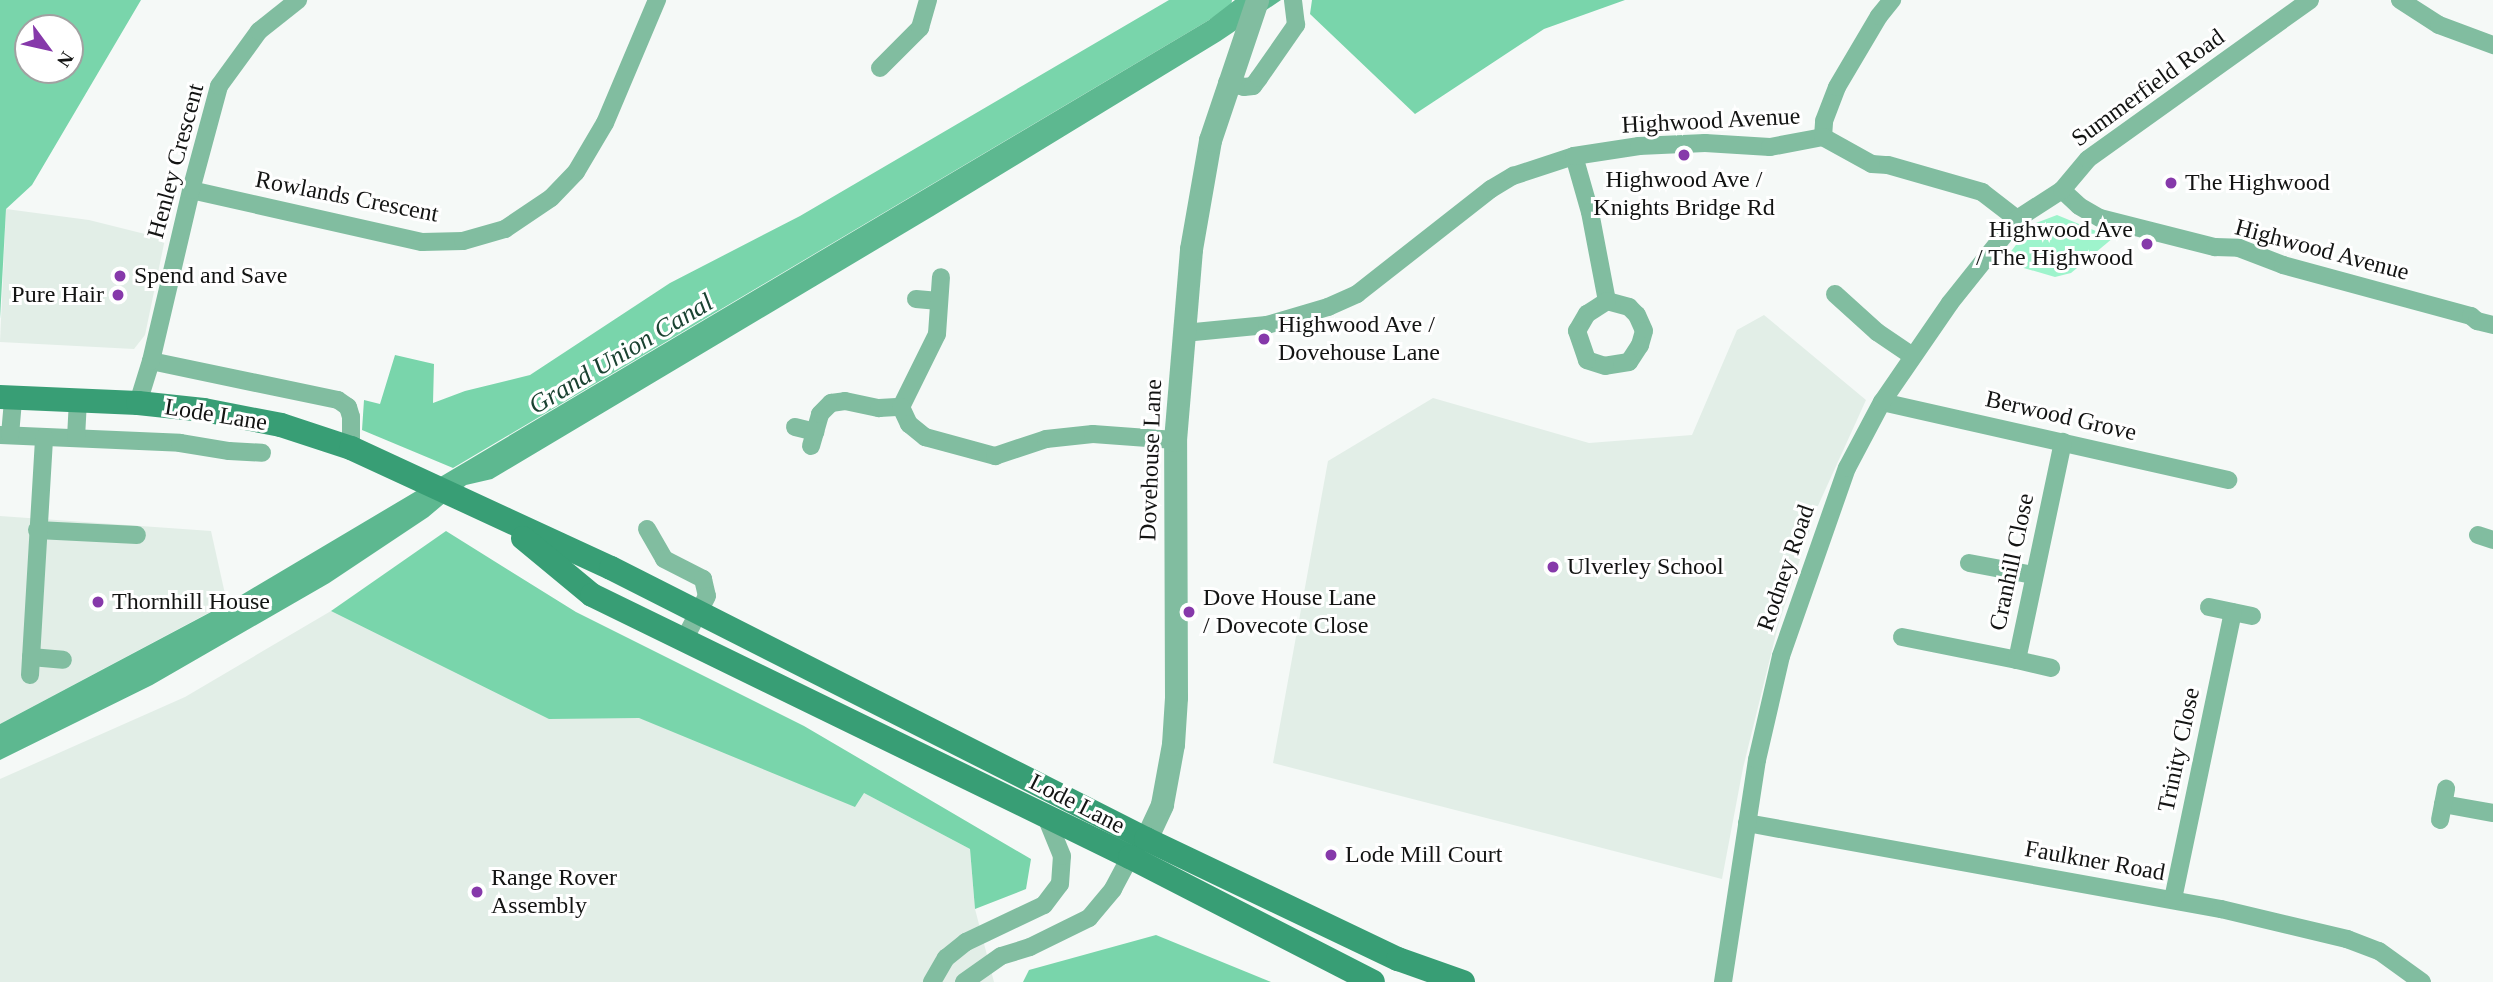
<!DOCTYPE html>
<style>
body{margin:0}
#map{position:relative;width:2493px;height:982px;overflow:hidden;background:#f5f9f7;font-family:"Times New Roman",serif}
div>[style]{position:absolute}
.built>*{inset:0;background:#e2eee7}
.green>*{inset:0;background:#9ef4cc}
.forest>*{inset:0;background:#79d5ab}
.water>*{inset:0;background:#5db890}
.minor>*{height:18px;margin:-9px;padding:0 9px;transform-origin:9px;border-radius:9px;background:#81bda0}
.tertiary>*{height:23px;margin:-11.5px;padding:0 11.5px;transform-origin:11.5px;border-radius:11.5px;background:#81bda0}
.secondary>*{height:24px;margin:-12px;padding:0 12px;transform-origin:12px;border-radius:12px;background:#389e75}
.dots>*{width:19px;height:19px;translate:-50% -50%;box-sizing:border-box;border:4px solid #fff;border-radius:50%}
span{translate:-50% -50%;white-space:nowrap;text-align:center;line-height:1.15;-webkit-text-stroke:6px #fff;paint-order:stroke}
.street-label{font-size:24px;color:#131413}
.poi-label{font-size:24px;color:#131413}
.left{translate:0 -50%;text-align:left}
.right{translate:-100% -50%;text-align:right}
.water-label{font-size:26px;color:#1a4231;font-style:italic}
.north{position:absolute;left:14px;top:14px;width:70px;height:70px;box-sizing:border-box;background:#fff;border:2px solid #a1a1a1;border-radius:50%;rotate:123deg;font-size:19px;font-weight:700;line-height:28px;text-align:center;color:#131413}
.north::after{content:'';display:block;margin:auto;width:24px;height:32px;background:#8639aa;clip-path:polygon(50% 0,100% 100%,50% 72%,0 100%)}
</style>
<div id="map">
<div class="built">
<i style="clip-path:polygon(6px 209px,89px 220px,165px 239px,145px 335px,134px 349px,0 342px)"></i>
<i style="clip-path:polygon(1764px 315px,1866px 400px,1817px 508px,1778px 626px,1743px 768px,1722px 879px,1273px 763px,1328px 461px,1433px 398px,1589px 443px,1692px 435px,1737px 330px)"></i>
<i style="clip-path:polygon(0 516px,211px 531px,227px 603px,0 724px)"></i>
<i style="clip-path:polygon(331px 611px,864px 793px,970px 849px,975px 909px,994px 982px,0 982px,0 779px,185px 697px)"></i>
</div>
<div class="green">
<i style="clip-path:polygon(2057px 215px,2113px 238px,2071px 273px,2055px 277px,2003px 262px,2031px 225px)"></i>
</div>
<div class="forest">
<i style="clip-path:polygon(evenodd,0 0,141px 0,32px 185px,6px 209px,0 319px,0 0,28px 28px,70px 28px,70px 70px,28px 70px,28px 28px)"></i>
<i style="clip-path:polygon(1169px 0,1232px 0,1231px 7px,453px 468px,362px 430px,364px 400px,380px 404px,395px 355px,434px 364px,433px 403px,465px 391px,530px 375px,670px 283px,800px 216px)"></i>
<i style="clip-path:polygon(1312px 0,1625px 0,1544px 29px,1415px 114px,1310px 14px)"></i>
<i style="clip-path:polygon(446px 531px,576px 612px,804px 726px,1031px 859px,1026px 889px,975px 909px,970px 849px,864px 793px,855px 807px,639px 718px,549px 719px,331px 611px)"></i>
<i style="clip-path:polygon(1156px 935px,1271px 982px,1023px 982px,1029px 970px)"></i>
</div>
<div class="water">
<i style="clip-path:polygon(1235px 0,1281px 0,1220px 41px,933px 216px,492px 479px,466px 485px,428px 517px,329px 583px,152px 685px,0 760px,0 724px,228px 603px,1209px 20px)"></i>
</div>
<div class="minor">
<i style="left:2400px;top:0;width:46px;rotate:32.7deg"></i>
<i style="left:2439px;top:25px;width:58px;rotate:20.3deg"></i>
<i style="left:880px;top:68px;width:57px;rotate:-45deg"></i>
<i style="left:920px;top:28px;width:29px;rotate:-74deg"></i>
<i style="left:1227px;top:83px;width:17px;rotate:13deg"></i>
<i style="left:1244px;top:87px;width:9px;rotate:-6deg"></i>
<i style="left:1253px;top:86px;width:10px;rotate:-53deg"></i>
<i style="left:1259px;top:78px;width:65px;rotate:-55.1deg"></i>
<i style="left:1296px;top:25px;width:25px;rotate:-97deg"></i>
<i style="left:1823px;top:137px;width:16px;rotate:-86deg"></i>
<i style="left:1824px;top:121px;width:36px;rotate:-69deg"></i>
<i style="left:1837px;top:87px;width:82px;rotate:-59.4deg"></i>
<i style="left:1879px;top:16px;width:21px;rotate:-51deg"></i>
<i style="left:1574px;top:156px;width:58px;rotate:74.1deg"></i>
<i style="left:1590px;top:212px;width:91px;rotate:79.2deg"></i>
<i style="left:1607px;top:301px;width:23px;rotate:15deg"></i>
<i style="left:1629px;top:307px;width:11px;rotate:45deg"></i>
<i style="left:1637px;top:315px;width:17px;rotate:66deg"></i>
<i style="left:1644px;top:331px;width:15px;rotate:106deg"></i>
<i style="left:1640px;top:345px;width:20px;rotate:123deg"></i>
<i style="left:1629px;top:362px;width:24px;rotate:171deg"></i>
<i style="left:1605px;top:366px;width:19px;rotate:-162deg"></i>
<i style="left:1587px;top:360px;width:31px;rotate:-109deg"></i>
<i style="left:1577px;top:331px;width:20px;rotate:-60deg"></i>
<i style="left:1587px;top:314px;width:24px;rotate:-33deg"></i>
<i style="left:191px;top:190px;width:237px;rotate:12.7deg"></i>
<i style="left:422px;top:242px;width:41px;rotate:-1.4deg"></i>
<i style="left:463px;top:241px;width:44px;rotate:-15.9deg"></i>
<i style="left:505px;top:229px;width:55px;rotate:-34deg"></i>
<i style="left:551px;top:198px;width:36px;rotate:-46deg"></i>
<i style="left:576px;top:172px;width:57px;rotate:-59.4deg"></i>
<i style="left:605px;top:123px;width:134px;rotate:-67.1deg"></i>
<i style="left:2062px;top:190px;width:23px;rotate:43deg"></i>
<i style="left:2079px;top:206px;width:24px;rotate:30deg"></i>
<i style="left:2100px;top:218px;width:119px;rotate:14.2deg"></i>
<i style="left:2215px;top:247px;width:24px;rotate:2deg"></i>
<i style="left:2239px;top:248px;width:47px;rotate:21.1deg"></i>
<i style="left:2283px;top:265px;width:195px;rotate:15.2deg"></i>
<i style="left:2471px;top:316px;width:8px;rotate:40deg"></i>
<i style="left:2477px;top:321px;width:16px;rotate:14deg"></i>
<i style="left:1835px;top:294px;width:57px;rotate:42.1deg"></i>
<i style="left:1877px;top:332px;width:41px;rotate:34.1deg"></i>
<i style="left:916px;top:299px;width:23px;rotate:5deg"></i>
<i style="left:1184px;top:333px;width:83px;rotate:-5.5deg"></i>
<i style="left:1267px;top:325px;width:64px;rotate:-16.4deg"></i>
<i style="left:1328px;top:307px;width:32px;rotate:-24deg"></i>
<i style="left:1357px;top:294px;width:170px;rotate:-38.1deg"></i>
<i style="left:1491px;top:189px;width:26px;rotate:-31deg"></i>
<i style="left:1513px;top:176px;width:64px;rotate:-18.2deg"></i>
<i style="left:1574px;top:156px;width:66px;rotate:-8.7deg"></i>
<i style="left:1639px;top:146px;width:66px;rotate:-2.6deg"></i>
<i style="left:1705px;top:143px;width:65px;rotate:3.5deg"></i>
<i style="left:1770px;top:147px;width:54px;rotate:-10.7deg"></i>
<i style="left:1823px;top:137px;width:56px;rotate:28.9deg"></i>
<i style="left:1872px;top:164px;width:16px;rotate:4deg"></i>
<i style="left:1888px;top:165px;width:98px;rotate:16deg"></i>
<i style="left:1982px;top:192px;width:44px;rotate:37.6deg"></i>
<i style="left:151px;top:361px;width:191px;rotate:11.8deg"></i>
<i style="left:338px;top:400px;width:12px;rotate:35deg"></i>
<i style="left:348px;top:407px;width:10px;rotate:73deg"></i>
<i style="left:351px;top:417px;width:31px;rotate:90deg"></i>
<i style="left:1882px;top:402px;width:355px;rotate:12.7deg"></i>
<i style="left:138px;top:403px;width:44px;rotate:-72.8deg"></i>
<i style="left:151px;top:361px;width:176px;rotate:-76.8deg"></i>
<i style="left:191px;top:190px;width:108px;rotate:-74.9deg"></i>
<i style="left:219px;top:86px;width:68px;rotate:-54deg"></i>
<i style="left:259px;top:31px;width:50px;rotate:-38.5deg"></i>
<i style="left:901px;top:407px;width:81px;rotate:-63.7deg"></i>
<i style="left:937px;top:334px;width:57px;rotate:-86deg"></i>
<i style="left:795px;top:427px;width:21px;rotate:14deg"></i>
<i style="left:0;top:435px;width:180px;rotate:2.5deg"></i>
<i style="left:180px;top:443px;width:50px;rotate:9.3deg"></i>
<i style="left:229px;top:451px;width:33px;rotate:3deg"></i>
<i style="left:10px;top:435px;width:38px;rotate:-85deg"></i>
<i style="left:76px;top:438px;width:37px;rotate:-87deg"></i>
<i style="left:811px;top:446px;width:33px;rotate:-74deg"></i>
<i style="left:820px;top:414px;width:16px;rotate:-45deg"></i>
<i style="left:831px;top:403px;width:14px;rotate:-8deg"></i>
<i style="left:845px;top:401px;width:35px;rotate:12deg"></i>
<i style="left:879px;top:408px;width:22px;rotate:-3deg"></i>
<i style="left:901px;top:407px;width:19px;rotate:65deg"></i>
<i style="left:909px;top:424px;width:21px;rotate:39deg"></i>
<i style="left:925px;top:437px;width:73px;rotate:15.2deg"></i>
<i style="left:995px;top:456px;width:54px;rotate:-18.4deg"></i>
<i style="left:1046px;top:439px;width:47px;rotate:-6.1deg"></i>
<i style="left:1093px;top:434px;width:82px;rotate:4.2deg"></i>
<i style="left:647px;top:529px;width:34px;rotate:60deg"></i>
<i style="left:664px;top:559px;width:44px;rotate:27.1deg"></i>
<i style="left:703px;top:579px;width:17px;rotate:77deg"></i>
<i style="left:707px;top:596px;width:50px;rotate:117.6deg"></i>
<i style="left:37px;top:530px;width:100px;rotate:2.9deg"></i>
<i style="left:2478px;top:535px;width:16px;rotate:18deg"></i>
<i style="left:1969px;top:563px;width:66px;rotate:10.5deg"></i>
<i style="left:2209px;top:607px;width:44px;rotate:11.8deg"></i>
<i style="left:1902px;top:637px;width:117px;rotate:11.3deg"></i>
<i style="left:2017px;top:660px;width:223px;rotate:-78.1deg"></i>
<i style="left:31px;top:657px;width:32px;rotate:5deg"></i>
<i style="left:2017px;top:660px;width:35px;rotate:13deg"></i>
<i style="left:30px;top:675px;width:238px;rotate:-86.6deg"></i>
<i style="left:2443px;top:804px;width:51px;rotate:10.2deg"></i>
<i style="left:2440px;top:820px;width:32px;rotate:-79deg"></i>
<i style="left:1747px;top:823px;width:482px;rotate:10.3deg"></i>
<i style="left:2221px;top:909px;width:130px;rotate:13.4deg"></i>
<i style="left:2347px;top:939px;width:34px;rotate:21deg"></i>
<i style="left:2379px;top:951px;width:53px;rotate:35.8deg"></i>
<i style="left:2173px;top:899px;width:293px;rotate:-78.2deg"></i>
<i style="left:932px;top:982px;width:28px;rotate:-60deg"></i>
<i style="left:946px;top:958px;width:26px;rotate:-39deg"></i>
<i style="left:966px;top:942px;width:86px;rotate:-25.4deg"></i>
<i style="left:1044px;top:905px;width:26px;rotate:-53deg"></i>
<i style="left:1060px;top:884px;width:28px;rotate:-86deg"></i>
<i style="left:1062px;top:856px;width:42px;rotate:-112.3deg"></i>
<i style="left:964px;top:982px;width:45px;rotate:-35.1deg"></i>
<i style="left:1001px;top:956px;width:30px;rotate:-17deg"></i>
<i style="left:1030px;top:947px;width:66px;rotate:-26.2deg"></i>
<i style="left:1089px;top:918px;width:38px;rotate:-50deg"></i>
<i style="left:1113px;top:889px;width:36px;rotate:-62deg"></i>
<i style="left:1723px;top:982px;width:225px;rotate:-81.3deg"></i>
<i style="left:1757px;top:760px;width:107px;rotate:-77deg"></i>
<i style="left:1781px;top:656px;width:199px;rotate:-70.7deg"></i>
<i style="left:1847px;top:468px;width:75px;rotate:-62.1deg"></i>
<i style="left:1882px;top:402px;width:120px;rotate:-55.5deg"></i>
<i style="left:1950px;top:303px;width:107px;rotate:-51.4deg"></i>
<i style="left:2017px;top:219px;width:54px;rotate:-32.8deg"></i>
<i style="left:2062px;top:190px;width:40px;rotate:-50deg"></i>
<i style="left:2088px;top:159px;width:273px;rotate:-35.6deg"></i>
</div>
<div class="tertiary">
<i style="left:1146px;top:839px;width:38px;rotate:-65deg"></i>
<i style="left:1162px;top:804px;width:61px;rotate:-79.6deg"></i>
<i style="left:1173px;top:744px;width:47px;rotate:-86.3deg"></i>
<i style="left:1176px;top:697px;width:257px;rotate:-90.2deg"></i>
<i style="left:1175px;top:440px;width:192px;rotate:-85.2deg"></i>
<i style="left:1191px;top:249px;width:111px;rotate:-80.1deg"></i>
<i style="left:1210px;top:140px;width:148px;rotate:-71.4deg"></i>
</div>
<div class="secondary">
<i style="left:0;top:397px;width:138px;rotate:2.5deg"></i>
<i style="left:138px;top:403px;width:66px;rotate:6.1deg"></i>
<i style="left:204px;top:410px;width:78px;rotate:11deg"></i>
<i style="left:281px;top:425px;width:74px;rotate:18.2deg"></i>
<i style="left:351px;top:448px;width:286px;rotate:24.8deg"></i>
<i style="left:611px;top:568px;width:600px;rotate:26.86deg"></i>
<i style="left:1146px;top:839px;width:279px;rotate:25.5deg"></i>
<i style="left:1398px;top:959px;width:69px;rotate:19.5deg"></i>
<i style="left:523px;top:538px;width:89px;rotate:39.6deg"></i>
<i style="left:592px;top:595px;width:598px;rotate:25.97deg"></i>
<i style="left:1130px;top:857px;width:273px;rotate:27.2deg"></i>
</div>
<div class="dots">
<i style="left:1684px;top:155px;background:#8639aa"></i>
<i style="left:2171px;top:183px;background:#8639aa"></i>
<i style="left:2147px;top:244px;background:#8639aa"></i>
<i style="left:120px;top:276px;background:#8639aa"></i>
<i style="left:118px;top:295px;background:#8639aa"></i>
<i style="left:1264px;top:339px;background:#8639aa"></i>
<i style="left:1553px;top:567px;background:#8639aa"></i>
<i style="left:98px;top:602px;background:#8639aa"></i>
<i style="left:1189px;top:612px;background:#8639aa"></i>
<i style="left:1331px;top:855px;background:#8639aa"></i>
<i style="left:477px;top:892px;background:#8639aa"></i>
</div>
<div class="street-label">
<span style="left:2148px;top:88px;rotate:-36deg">Summerfield Road</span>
<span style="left:1711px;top:121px;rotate:-3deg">Highwood Avenue</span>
<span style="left:176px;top:161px;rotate:-75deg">Henley Crescent</span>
<span style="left:347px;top:197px;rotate:11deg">Rowlands Crescent</span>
<span style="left:2322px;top:250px;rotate:15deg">Highwood Avenue</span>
<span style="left:216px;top:415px;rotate:9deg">Lode Lane</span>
<span style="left:2061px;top:416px;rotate:13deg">Berwood Grove</span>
<span style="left:1151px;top:460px;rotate:-88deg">Dovehouse Lane</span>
<span style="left:2012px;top:562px;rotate:-78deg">Cranhill Close</span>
<span style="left:1786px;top:568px;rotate:-71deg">Rodney Road</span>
<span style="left:2179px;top:750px;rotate:-78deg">Trinity Close</span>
<span style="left:1077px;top:804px;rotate:27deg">Lode Lane</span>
<span style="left:2095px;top:861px;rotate:10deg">Faulkner Road</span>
</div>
<div class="poi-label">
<span style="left:1684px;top:194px">Highwood Ave /<br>Knights Bridge Rd</span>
<span class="left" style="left:2185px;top:183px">The Highwood</span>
<span class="right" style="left:2133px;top:244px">Highwood Ave<br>/ The Highwood</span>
<span class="left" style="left:134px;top:276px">Spend and Save</span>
<span class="right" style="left:104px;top:295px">Pure Hair</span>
<span class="left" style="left:1278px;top:339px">Highwood Ave /<br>Dovehouse Lane</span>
<span class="left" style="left:1567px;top:567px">Ulverley School</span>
<span class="left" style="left:1203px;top:612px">Dove House Lane<br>/ Dovecote Close</span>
<span class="left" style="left:112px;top:602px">Thornhill House</span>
<span class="left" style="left:1345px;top:855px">Lode Mill Court</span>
<span class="left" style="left:491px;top:892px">Range Rover<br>Assembly</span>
</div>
<div class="water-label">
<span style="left:621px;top:354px;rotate:-31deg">Grand Union Canal</span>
</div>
<div class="north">N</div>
</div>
